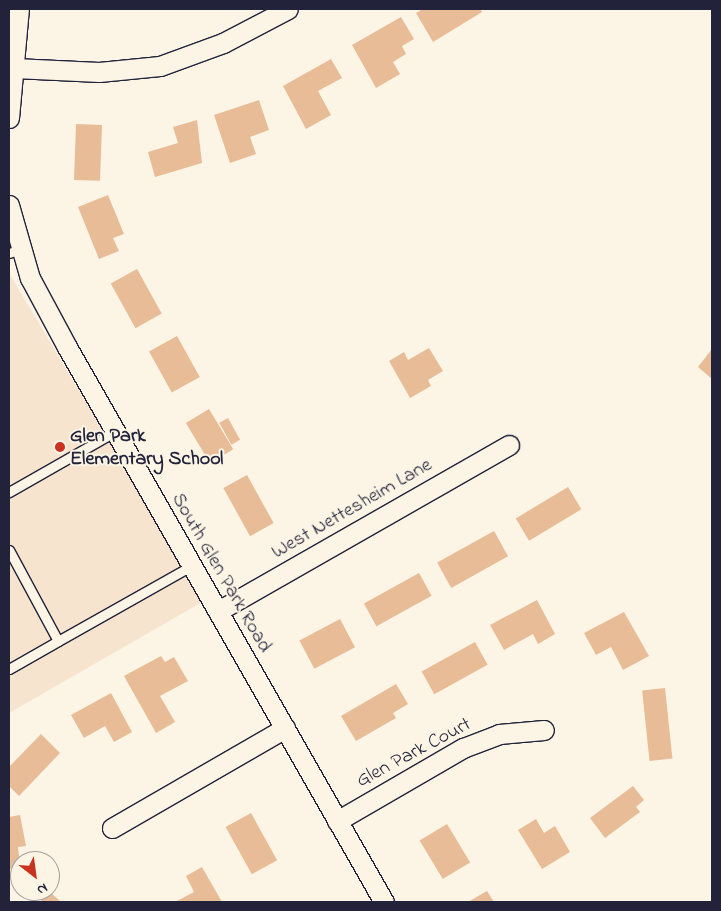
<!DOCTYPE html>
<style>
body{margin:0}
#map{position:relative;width:721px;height:911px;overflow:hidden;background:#fcf5e5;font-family:"Indie Flower",sans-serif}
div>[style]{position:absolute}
.built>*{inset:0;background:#f6e4ce}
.building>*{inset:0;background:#e7bc97;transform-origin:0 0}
.roads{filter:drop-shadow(1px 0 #22223b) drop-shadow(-1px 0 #22223b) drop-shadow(0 1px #22223b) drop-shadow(0 -1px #22223b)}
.service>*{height:9px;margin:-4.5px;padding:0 4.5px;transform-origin:4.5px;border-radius:4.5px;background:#fcf5e5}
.minor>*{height:19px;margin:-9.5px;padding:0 9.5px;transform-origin:9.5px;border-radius:9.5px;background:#fcf5e5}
.dots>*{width:14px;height:14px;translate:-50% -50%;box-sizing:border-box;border:2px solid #fcf5e5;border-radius:50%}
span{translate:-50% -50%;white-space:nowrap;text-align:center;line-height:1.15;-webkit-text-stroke:4px #fcf5e5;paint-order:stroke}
.poi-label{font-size:20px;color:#22223b;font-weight:700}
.left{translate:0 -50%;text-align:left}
.street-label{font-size:20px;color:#22223b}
.frame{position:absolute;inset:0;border:10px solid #22223b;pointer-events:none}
.north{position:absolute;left:10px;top:851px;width:50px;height:50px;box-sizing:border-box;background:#fcf5e5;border:1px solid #a5a1a1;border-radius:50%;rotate:150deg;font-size:14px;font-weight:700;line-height:20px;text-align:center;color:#22223b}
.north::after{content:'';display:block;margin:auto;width:18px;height:22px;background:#c8321e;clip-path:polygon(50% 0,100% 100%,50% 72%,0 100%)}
</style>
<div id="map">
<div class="built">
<i style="clip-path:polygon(9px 273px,204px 601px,9px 713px)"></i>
</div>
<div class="building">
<i style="clip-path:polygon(423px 9px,480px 9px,482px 12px,433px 42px,416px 13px)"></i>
<i style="clip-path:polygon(401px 17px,414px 39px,402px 46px,406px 54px,393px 62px,400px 74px,376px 88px,352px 45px)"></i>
<i style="clip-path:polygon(331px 59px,342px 78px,318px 91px,331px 115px,306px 129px,283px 86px)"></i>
<i style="clip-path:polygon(259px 100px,269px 130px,250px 137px,256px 154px,230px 163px,214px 115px)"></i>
<i style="clip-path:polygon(197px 120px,202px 163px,155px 177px,148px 152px,178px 143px,173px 127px)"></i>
<i style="left:76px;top:124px;width:26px;height:56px;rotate:2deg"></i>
<i style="clip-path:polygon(108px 195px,124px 234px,113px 238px,119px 251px,99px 259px,78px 207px)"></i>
<i style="left:137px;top:269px;width:51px;height:30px;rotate:61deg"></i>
<i style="left:177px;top:336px;width:47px;height:32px;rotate:61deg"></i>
<i style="clip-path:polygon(429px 348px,443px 371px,428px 380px,431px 386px,410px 398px,389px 361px,404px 352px,408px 360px)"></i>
<i style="clip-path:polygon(712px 349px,712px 379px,698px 367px)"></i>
<i style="left:209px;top:409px;width:47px;height:27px;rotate:59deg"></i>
<i style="left:228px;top:418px;width:25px;height:10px;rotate:61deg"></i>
<i style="left:247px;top:475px;width:55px;height:27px;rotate:61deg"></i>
<i style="left:568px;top:487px;width:26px;height:61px;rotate:59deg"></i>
<i style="left:494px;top:531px;width:29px;height:65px;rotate:61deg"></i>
<i style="left:419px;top:573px;width:26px;height:63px;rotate:61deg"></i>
<i style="clip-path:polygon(537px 600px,555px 634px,538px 644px,533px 634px,504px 650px,490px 625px)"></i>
<i style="clip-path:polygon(624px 612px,649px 656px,623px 670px,611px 647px,596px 655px,584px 633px)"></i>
<i style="left:340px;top:619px;width:32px;height:46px;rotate:62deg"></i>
<i style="left:475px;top:642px;width:26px;height:61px;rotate:61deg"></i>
<i style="clip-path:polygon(161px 656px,165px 662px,174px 657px,188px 681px,160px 696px,175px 722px,156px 733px,124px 676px)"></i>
<i style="clip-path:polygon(396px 684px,408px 704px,393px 713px,396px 718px,356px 741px,341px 716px)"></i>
<i style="left:665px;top:688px;width:71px;height:23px;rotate:84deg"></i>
<i style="clip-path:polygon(111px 693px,132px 732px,114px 742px,105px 726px,84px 738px,71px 715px)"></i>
<i style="clip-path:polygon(41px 734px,60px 753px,19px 796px,9px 786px,9px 767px)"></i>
<i style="clip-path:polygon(633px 786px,644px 800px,636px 807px,640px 812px,605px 838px,590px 818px)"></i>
<i style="left:251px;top:813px;width:54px;height:29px;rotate:61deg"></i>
<i style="clip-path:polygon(20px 815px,26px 846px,18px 847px,20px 867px,9px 869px,9px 817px)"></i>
<i style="clip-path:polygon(536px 819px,544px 833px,555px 826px,570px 852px,542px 869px,518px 830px)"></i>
<i style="left:447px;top:824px;width:45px;height:32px;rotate:59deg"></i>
<i style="clip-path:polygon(202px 867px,222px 902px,175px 902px,194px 892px,186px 876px)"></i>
<i style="clip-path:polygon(487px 891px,494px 902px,468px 902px)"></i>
<i style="clip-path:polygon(50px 892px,61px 902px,40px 902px)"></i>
</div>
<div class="roads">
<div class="service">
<i style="left:9px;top:253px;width:10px;rotate:-17deg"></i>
<i style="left:9px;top:492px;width:121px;rotate:-29.7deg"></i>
<i style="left:9px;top:550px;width:103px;rotate:61.7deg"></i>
<i style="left:58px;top:641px;width:153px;rotate:-29.4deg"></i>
<i style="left:9px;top:669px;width:56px;rotate:-29.7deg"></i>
</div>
<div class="minor">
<i style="left:14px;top:68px;width:85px;rotate:2.7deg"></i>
<i style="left:99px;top:72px;width:61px;rotate:-5.6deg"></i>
<i style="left:160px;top:66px;width:67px;rotate:-20.1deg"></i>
<i style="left:223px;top:43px;width:73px;rotate:-27.6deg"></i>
<i style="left:9px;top:118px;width:109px;rotate:-84.8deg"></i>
<i style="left:9px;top:205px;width:76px;rotate:74deg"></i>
<i style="left:30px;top:278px;width:78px;rotate:61.8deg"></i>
<i style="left:67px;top:347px;width:639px;rotate:60.27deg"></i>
<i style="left:218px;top:611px;width:335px;rotate:-29.7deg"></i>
<i style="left:337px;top:821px;width:146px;rotate:-30.1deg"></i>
<i style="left:463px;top:748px;width:39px;rotate:-21deg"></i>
<i style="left:499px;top:734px;width:45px;rotate:-5.1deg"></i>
<i style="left:112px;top:828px;width:200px;rotate:-30deg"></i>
</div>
</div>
<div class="dots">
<i style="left:60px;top:447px;background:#c8321e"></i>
</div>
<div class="poi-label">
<span class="left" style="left:70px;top:448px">Glen Park<br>Elementary School</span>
</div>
<div class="street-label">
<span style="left:352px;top:509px;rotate:-30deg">West Nettesheim Lane</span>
<span style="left:221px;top:573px;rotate:60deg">South Glen Park Road</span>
<span style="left:414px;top:753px;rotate:-28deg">Glen Park Court</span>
</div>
<div class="frame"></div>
<div class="north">N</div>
</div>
